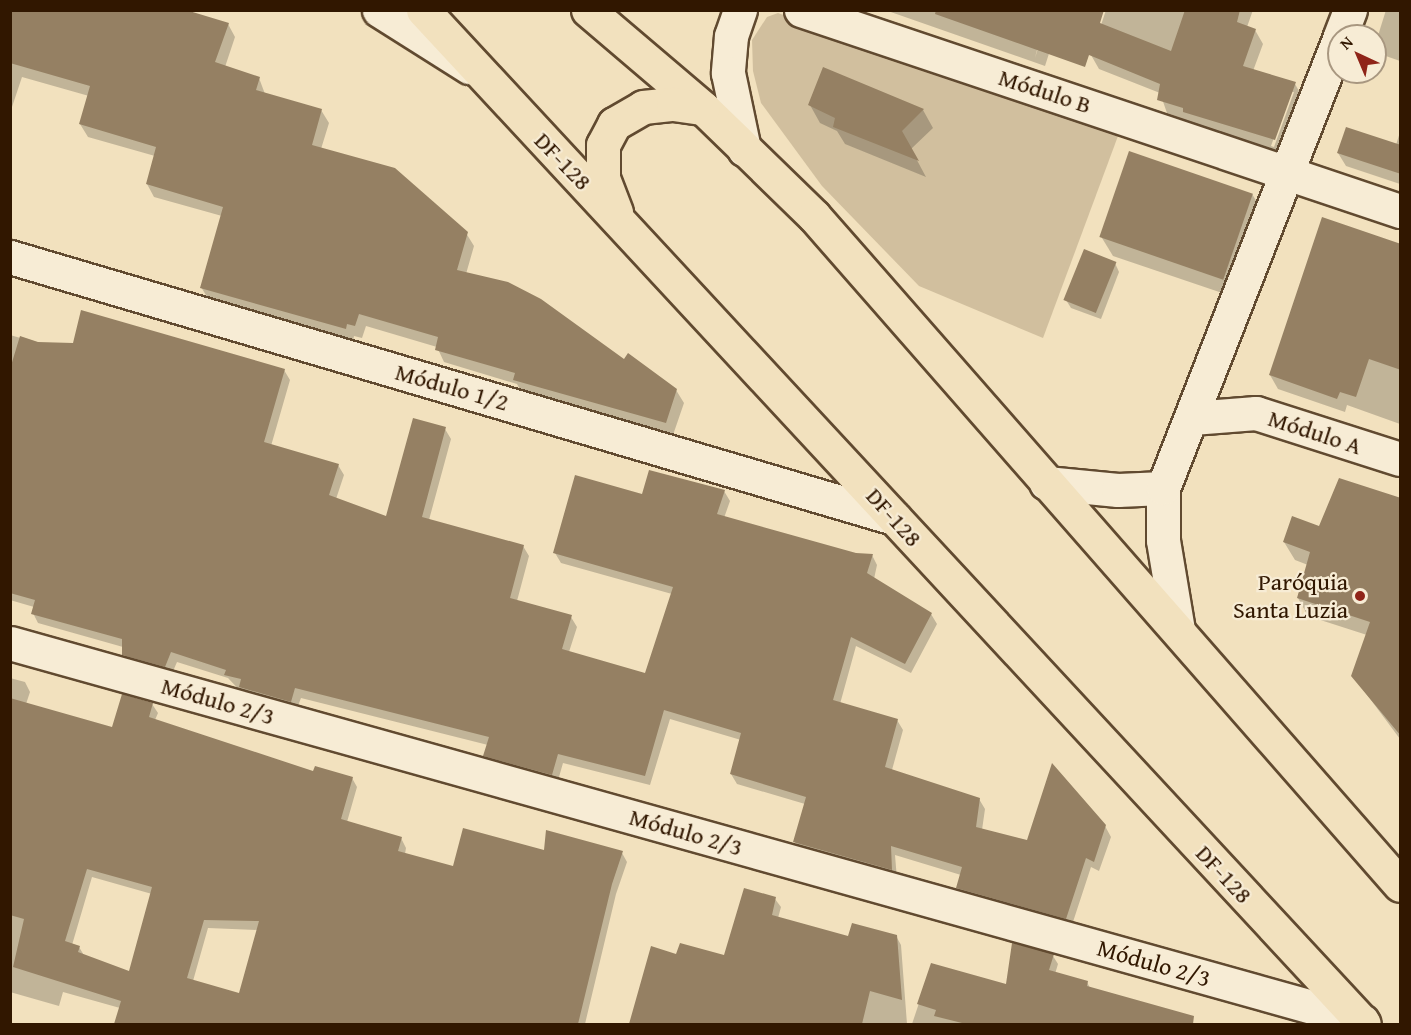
<!DOCTYPE html>
<meta charset="utf-8">
<style>
body{margin:0}
#map{position:relative;width:1411px;height:1035px;overflow:hidden;background:#f2e1be;font-family:"Gentium Book Plus",serif}
div>[style]{position:absolute}
.green>*{inset:0;background:#d1bf9e}
.shadow>*{inset:0;background:#0003}
.building>*{inset:0;background:#958063;transform-origin:0 0}
.roads{filter:drop-shadow(2px 0 #614a30) drop-shadow(-2px 0 #614a30) drop-shadow(0 2px #614a30) drop-shadow(0 -2px #614a30)}
.minor>*{height:33px;margin:-16.5px;padding:0 16.5px;transform-origin:16.5px;border-radius:16.5px;background:#f7ecd5}
.major>*{height:33px;margin:-16.5px;padding:0 16.5px;transform-origin:16.5px;border-radius:16.5px;background:#f2e1be}
.dots>*{width:16px;height:16px;translate:-50% -50%;box-sizing:border-box;border:3px solid #f7ecd5;border-radius:50%}
span{translate:-50% -50%;white-space:nowrap;text-align:center;line-height:1.15;-webkit-text-stroke:4.5px #f7ecd5;paint-order:stroke}
.street-label{font-size:24px;color:#311700}
.poi-label{font-size:24px;color:#311700}
.right{translate:-100% -50%;text-align:right}
.frame{position:absolute;inset:0;border:12px solid #311700;pointer-events:none}
.north{position:absolute;left:1327px;top:24px;width:60px;height:60px;box-sizing:border-box;background:#f7ecd5;border:2px solid #a89780;border-radius:50%;rotate:316deg;font-size:16px;font-weight:700;line-height:24px;text-align:center;color:#311700}
.north::after{content:'';display:block;margin:auto;width:21px;height:27px;background:#8f2418;clip-path:polygon(50% 0,100% 100%,50% 72%,0 100%)}
</style>
<div id="map">
<div class="green">
<i style="clip-path:polygon(778px 13px,1118px 136px,1043px 338px,919px 286px,822px 186px,761px 103px,753px 71px,752px 40px,767px 17px)"></i>
</div>
<div class="shadow">
<i style="clip-path:polygon(10px 10px,228px 24px,235px 37px,225px 67px,259px 78px,265px 94px,321px 110px,329px 123px,321px 149px,466px 233px,474px 246px,466px 274px,676px 390px,684px 403px,673px 435px,522px 393px,517px 384px,444px 362px,437px 347px,366px 326px,362px 338px,354px 336px,353px 341px,209px 300px,201px 287px,222px 216px,154px 197px,147px 184px,155px 156px,88px 137px,80px 124px,89px 96px,22px 77px,10px 113px)"></i>
<i style="clip-path:polygon(885px 10px,1047px 10px,1035px 58px,1050px 10px,1063px 10px,1045px 66px)"></i>
<i style="clip-path:polygon(evenodd,1106px 10px,1253px 10px,1247px 27px,1255px 30px,1263px 44px,1253px 71px,1295px 84px,1303px 98px,1282px 153px,1192px 126px,1189px 121px,1167px 113px,1160px 93px,1099px 69px,1091px 55px,1106px 10px,1290px 92px,1294px 92px,1274px 147px,1271px 146px,1290px 92px)"></i>
<i style="clip-path:polygon(1386px 10px,1400px 10px,1400px 61px,1383px 55px,1376px 42px)"></i>
<i style="clip-path:polygon(824px 69px,923px 110px,933px 128px,911px 149px,926px 177px,845px 144px,837px 131px,820px 123px,810px 105px)"></i>
<i style="clip-path:polygon(1400px 132px,1400px 184px,1346px 166px,1338px 153px,1396px 145px)"></i>
<i style="clip-path:polygon(1252px 194px,1263px 212px,1234px 297px,1113px 256px,1102px 238px)"></i>
<i style="clip-path:polygon(1400px 245px,1400px 424px,1347px 405px,1345px 412px,1278px 389px,1270px 375px)"></i>
<i style="clip-path:polygon(1115px 263px,1119px 272px,1101px 319px,1071px 308px,1066px 300px)"></i>
<i style="clip-path:polygon(10px 335px,38px 343px,284px 370px,290px 380px,271px 446px,338px 465px,344px 475px,336px 499px,387px 518px,445px 429px,451px 439px,429px 520px,523px 546px,529px 556px,517px 601px,571px 617px,577px 627px,569px 652px,646px 675px,672px 594px,561px 563px,555px 553px,643px 496px,724px 491px,730px 501px,724px 518px,856px 555px,872px 555px,877px 565px,874px 579px,931px 614px,937px 624px,911px 673px,856px 646px,840px 704px,897px 720px,903px 730px,892px 770px,979px 799px,985px 809px,982px 830px,1028px 842px,1105px 826px,1111px 837px,1099px 871px,1091px 867px,1071px 928px,963px 898px,957px 888px,961px 875px,895px 855px,897px 879px,801px 852px,795px 842px,805px 804px,737px 784px,731px 774px,741px 740px,670px 719px,650px 785px,563px 763px,557px 784px,491px 766px,485px 756px,488px 745px,301px 698px,296px 711px,246px 697px,228px 678px,177px 662px,171px 676px,129px 665px,123px 647px,38px 623px,33px 613px,34px 607px,10px 600px)"></i>
<i style="clip-path:polygon(1400px 500px,1400px 739px,1353px 676px,1367px 635px,1308px 616px,1298px 598px,1308px 565px,1295px 560px,1284px 542px)"></i>
<i style="clip-path:polygon(evenodd,10px 678px,25px 682px,30px 692px,26px 704px,113px 729px,152px 704px,158px 713px,155px 720px,314px 772px,352px 778px,357px 787px,347px 822px,401px 838px,406px 848px,405px 854px,454px 868px,545px 851px,622px 853px,627px 862px,616px 894px,585px 1024px,115px 1024px,120px 1008px,63px 992px,59px 1006px,10px 992px,10px 678px,92px 877px,152px 894px,130px 973px,85px 957px,79px 947px,72px 945px,92px 877px,10px 678px,208px 928px,258px 930px,240px 995px,193px 981px,208px 928px)"></i>
<i style="clip-path:polygon(775px 899px,781px 907px,778px 918px,849px 938px,896px 936px,901px 945px,907px 1024px,631px 1024px,652px 948px,677px 956px,726px 957px)"></i>
<i style="clip-path:polygon(1053px 956px,1058px 964px,1055px 974px,1087px 982px,1090px 988px,1189px 1024px,912px 1024px,932px 964px,1007px 986px)"></i>
</div>
<div class="building">
<i style="clip-path:polygon(10px 10px,186px 10px,229px 23px,215px 62px,260px 77px,256px 90px,322px 109px,312px 145px,395px 168px,468px 232px,457px 270px,508px 282px,541px 299px,624px 359px,628px 353px,677px 389px,666px 423px,513px 380px,515px 373px,435px 350px,438px 337px,359px 314px,355px 326px,347px 324px,346px 329px,200px 288px,223px 207px,146px 184px,156px 147px,79px 124px,90px 86px,10px 63px)"></i>
<i style="clip-path:polygon(936px 10px,1104px 10px,1100px 23px,1171px 51px,1185px 10px,1240px 10px,1237px 22px,1256px 29px,1243px 66px,1296px 82px,1275px 140px,1183px 112px,1183px 108px,1157px 100px,1160px 84px,1089px 55px,1085px 67px,935px 14px)"></i>
<i style="clip-path:polygon(823px 67px,924px 109px,902px 131px,919px 161px,833px 127px,835px 118px,808px 105px)"></i>
<i style="clip-path:polygon(1346px 127px,1401px 145px,1401px 174px,1337px 153px)"></i>
<i style="left:1129px;top:151px;width:131px;height:91px;rotate:19deg"></i>
<i style="clip-path:polygon(1322px 217px,1401px 244px,1401px 370px,1369px 359px,1356px 397px,1340px 392px,1337px 399px,1269px 375px)"></i>
<i style="left:1084px;top:249px;width:35px;height:55px;rotate:22deg"></i>
<i style="clip-path:polygon(81px 310px,285px 369px,264px 442px,339px 464px,329px 495px,386px 516px,413px 418px,446px 427px,422px 517px,524px 545px,510px 598px,572px 615px,562px 649px,645px 673px,673px 587px,553px 553px,575px 475px,642px 494px,649px 470px,725px 490px,717px 514px,856px 553px,873px 554px,867px 573px,932px 613px,905px 664px,851px 637px,833px 700px,898px 719px,885px 767px,980px 798px,976px 827px,1027px 840px,1052px 763px,1106px 825px,1094px 862px,1086px 858px,1066px 919px,956px 888px,962px 867px,891px 846px,892px 870px,793px 842px,806px 797px,730px 774px,741px 733px,664px 710px,645px 776px,558px 754px,552px 775px,483px 756px,489px 737px,295px 688px,291px 702px,239px 687px,241px 679px,224px 675px,226px 670px,171px 652px,165px 667px,122px 655px,122px 639px,31px 614px,35px 600px,10px 593px,10px 369px,20px 336px,38px 342px,73px 343px)"></i>
<i style="clip-path:polygon(1339px 478px,1401px 498px,1401px 736px,1351px 676px,1370px 622px,1297px 598px,1310px 552px,1283px 542px,1292px 516px,1319px 526px)"></i>
<i style="clip-path:polygon(evenodd,122px 694px,153px 703px,149px 717px,313px 771px,315px 766px,353px 777px,341px 819px,402px 837px,398px 851px,453px 866px,463px 828px,544px 850px,546px 830px,623px 851px,612px 884px,578px 1024px,114px 1024px,121px 1001px,13px 967px,24px 919px,10px 915px,10px 698px,112px 727px,122px 694px,87px 869px,152px 887px,129px 971px,78px 952px,80px 946px,65px 941px,87px 869px,122px 694px,204px 920px,259px 921px,239px 993px,187px 978px,204px 920px)"></i>
<i style="clip-path:polygon(744px 888px,776px 897px,772px 915px,848px 936px,852px 923px,897px 935px,902px 1000px,870px 991px,862px 1024px,629px 1024px,651px 946px,676px 954px,680px 943px,724px 955px)"></i>
<i style="clip-path:polygon(1012px 943px,1054px 954px,1049px 970px,1088px 981px,1087px 986px,1194px 1016px,1193px 1024px,966px 1024px,934px 1016px,936px 1010px,917px 1004px,931px 963px,1006px 984px)"></i>
</div>
<div class="roads">
<div class="minor">
<i style="left:379px;top:10px;width:107px;rotate:32.3deg"></i>
<i style="left:740px;top:10px;width:28px;rotate:109deg"></i>
<i style="left:731px;top:36px;width:37px;rotate:95deg"></i>
<i style="left:728px;top:73px;width:78px;rotate:78.1deg"></i>
<i style="left:801px;top:10px;width:632px;rotate:18.55deg"></i>
<i style="left:1340px;top:36px;width:28px;rotate:-69deg"></i>
<i style="left:10px;top:257px;width:922px;rotate:16.45deg"></i>
<i style="left:1192px;top:418px;width:64px;rotate:-4.5deg"></i>
<i style="left:1256px;top:413px;width:151px;rotate:17.7deg"></i>
<i style="left:1046px;top:483px;width:72px;rotate:5.6deg"></i>
<i style="left:1118px;top:490px;width:45px;rotate:-2.5deg"></i>
<i style="left:1178px;top:630px;width:91px;rotate:-99.5deg"></i>
<i style="left:1163px;top:540px;width:52px;rotate:-90deg"></i>
<i style="left:1163px;top:488px;width:482px;rotate:-68.6deg"></i>
<i style="left:10px;top:643px;width:1404px;rotate:15.62deg"></i>
</div>
<div class="major">
<i style="left:423px;top:10px;width:1383px;rotate:47.14deg"></i>
<i style="left:588px;top:10px;width:151px;rotate:40.4deg"></i>
<i style="left:703px;top:108px;width:155px;rotate:44.2deg"></i>
<i style="left:814px;top:216px;width:889px;rotate:48.78deg"></i>
<i style="left:616px;top:212px;width:36px;rotate:-111deg"></i>
<i style="left:603px;top:178px;width:33px;rotate:-90deg"></i>
<i style="left:603px;top:145px;width:24px;rotate:-62deg"></i>
<i style="left:614px;top:124px;width:34px;rotate:-30deg"></i>
<i style="left:643px;top:107px;width:30px;rotate:-6deg"></i>
<i style="left:673px;top:104px;width:30px;rotate:8deg"></i>
</div>
</div>
<div class="dots">
<i style="left:1360px;top:596px;background:#8f2418"></i>
</div>
<div class="street-label">
<span style="left:1045px;top:91px;rotate:18deg">Módulo B</span>
<span style="left:563px;top:161px;rotate:46deg">DF-128</span>
<span style="left:452px;top:387px;rotate:16deg">Módulo 1/2</span>
<span style="left:1315px;top:432px;rotate:18deg">Módulo A</span>
<span style="left:894px;top:517px;rotate:48deg">DF-128</span>
<span style="left:218px;top:701px;rotate:16deg">Módulo 2/3</span>
<span style="left:686px;top:832px;rotate:16deg">Módulo 2/3</span>
<span style="left:1224px;top:874px;rotate:47deg">DF-128</span>
<span style="left:1154px;top:963px;rotate:16deg">Módulo 2/3</span>
</div>
<div class="poi-label">
<span class="right" style="left:1348px;top:596px">Paróquia<br>Santa Luzia</span>
</div>
<div class="frame"></div>
<div class="north">N</div>
</div>
